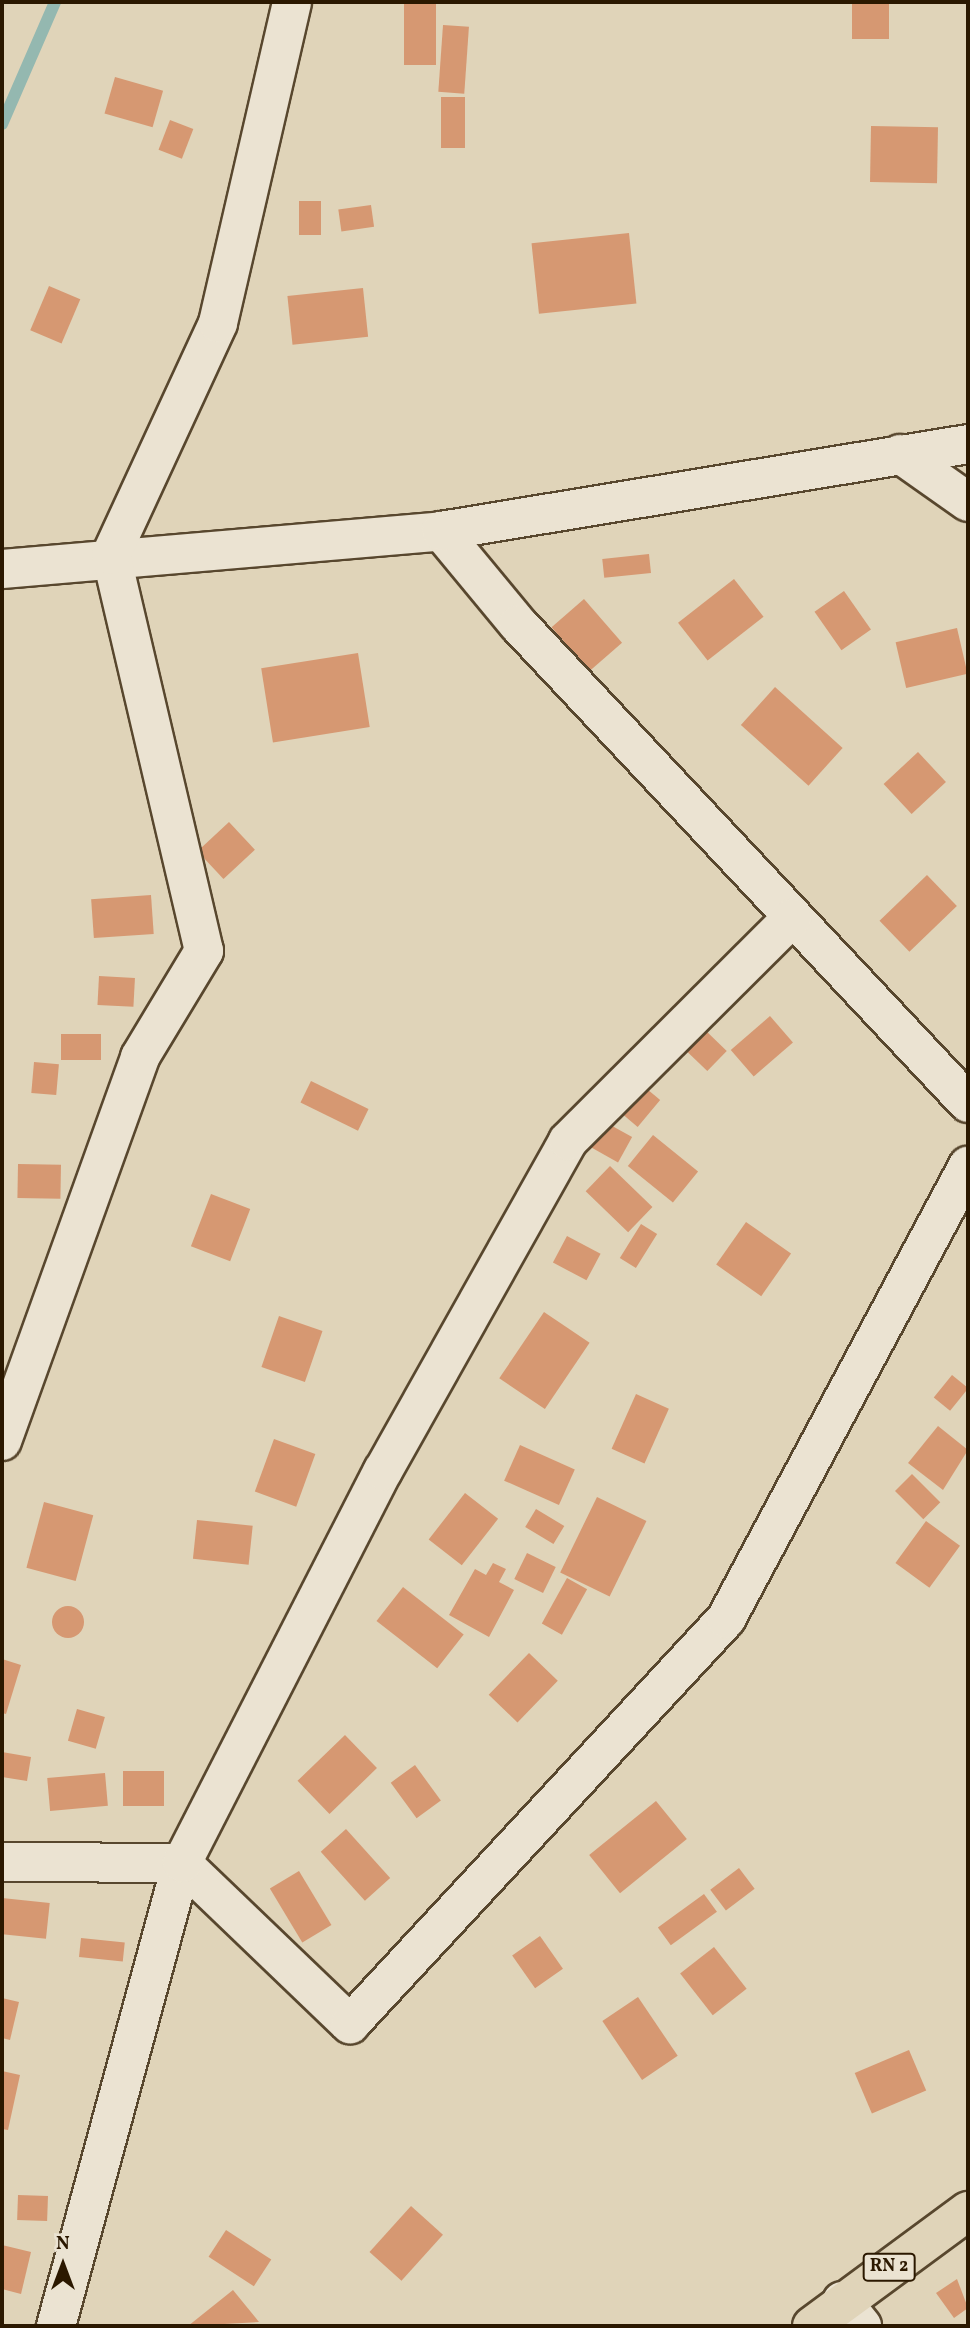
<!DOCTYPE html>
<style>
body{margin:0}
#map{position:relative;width:970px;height:2328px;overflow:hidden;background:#e0d4b9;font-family:Vollkorn,serif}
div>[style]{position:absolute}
.stream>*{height:12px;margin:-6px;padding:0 6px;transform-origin:6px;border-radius:6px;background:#94b8b0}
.building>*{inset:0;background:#d69872;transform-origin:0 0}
.round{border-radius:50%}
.roads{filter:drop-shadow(2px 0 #58472e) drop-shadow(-2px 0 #58472e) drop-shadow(0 2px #58472e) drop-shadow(0 -2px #58472e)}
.minor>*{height:38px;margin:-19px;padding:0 19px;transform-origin:19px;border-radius:19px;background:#ebe3d2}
.major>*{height:38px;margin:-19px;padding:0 19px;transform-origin:19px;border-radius:19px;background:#e0d4b9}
span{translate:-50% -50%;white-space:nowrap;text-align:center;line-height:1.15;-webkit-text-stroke:6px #ebe3d2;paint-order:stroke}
.shield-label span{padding:2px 5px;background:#ebe3d2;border:2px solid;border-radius:5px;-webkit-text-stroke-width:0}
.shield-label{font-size:18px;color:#2b1800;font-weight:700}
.frame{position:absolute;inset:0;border:4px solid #2b1800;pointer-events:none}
.north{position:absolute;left:28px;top:2230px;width:70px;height:70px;-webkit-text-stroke:5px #ebe3d2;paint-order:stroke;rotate:0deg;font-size:19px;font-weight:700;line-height:28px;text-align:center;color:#2b1800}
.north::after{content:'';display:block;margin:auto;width:24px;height:32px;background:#2b1800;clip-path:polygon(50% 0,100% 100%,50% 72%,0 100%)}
</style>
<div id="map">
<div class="stream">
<i style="left:2px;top:124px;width:133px;rotate:-66.5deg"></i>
</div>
<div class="building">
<i style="left:404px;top:2px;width:32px;height:63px"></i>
<i style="left:852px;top:2px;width:37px;height:37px"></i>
<i style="left:443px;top:25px;width:26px;height:67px;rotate:4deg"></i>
<i style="left:115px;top:77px;width:50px;height:38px;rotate:16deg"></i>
<i style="left:441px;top:97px;width:24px;height:51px"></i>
<i style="left:170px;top:120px;width:25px;height:32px;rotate:21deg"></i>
<i style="left:871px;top:126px;width:67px;height:56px;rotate:1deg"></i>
<i style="left:299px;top:201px;width:22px;height:34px"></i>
<i style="left:371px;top:205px;width:22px;height:33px;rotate:82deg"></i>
<i style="left:629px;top:233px;width:71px;height:98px;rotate:84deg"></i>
<i style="left:49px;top:286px;width:34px;height:48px;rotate:23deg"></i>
<i style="left:363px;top:288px;width:49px;height:76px;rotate:84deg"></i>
<i style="left:649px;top:554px;width:19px;height:47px;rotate:84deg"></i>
<i style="left:734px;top:579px;width:48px;height:71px;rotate:52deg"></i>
<i style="left:844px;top:591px;width:47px;height:36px;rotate:55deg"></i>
<i style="left:584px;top:599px;width:58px;height:43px;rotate:49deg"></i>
<i style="left:957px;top:628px;width:47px;height:63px;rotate:77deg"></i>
<i style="left:358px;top:653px;width:75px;height:98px;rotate:81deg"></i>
<i style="left:775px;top:687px;width:91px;height:51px;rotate:42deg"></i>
<i style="left:918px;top:752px;width:41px;height:47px;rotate:47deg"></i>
<i style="left:229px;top:822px;width:38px;height:43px;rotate:47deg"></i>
<i style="left:927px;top:875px;width:43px;height:66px;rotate:46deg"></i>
<i style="left:151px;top:895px;width:39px;height:60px;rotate:86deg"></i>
<i style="left:99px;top:976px;width:36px;height:29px;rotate:3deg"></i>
<i style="left:770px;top:1016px;width:35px;height:52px;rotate:49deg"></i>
<i style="left:703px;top:1028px;width:33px;height:28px;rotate:44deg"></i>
<i style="left:61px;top:1034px;width:40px;height:26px"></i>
<i style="left:34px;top:1062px;width:25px;height:31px;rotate:5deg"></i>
<i style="left:311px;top:1081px;width:64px;height:24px;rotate:26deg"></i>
<i style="left:641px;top:1084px;width:25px;height:35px;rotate:40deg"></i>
<i style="left:605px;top:1122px;width:31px;height:29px;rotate:29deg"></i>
<i style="left:653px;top:1135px;width:58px;height:40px;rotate:39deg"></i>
<i style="left:18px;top:1164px;width:43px;height:34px;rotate:1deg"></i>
<i style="left:610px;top:1166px;width:59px;height:35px;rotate:44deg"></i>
<i style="left:211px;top:1194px;width:42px;height:56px;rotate:21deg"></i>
<i style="left:746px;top:1222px;width:55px;height:52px;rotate:35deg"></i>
<i style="left:641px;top:1224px;width:19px;height:40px;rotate:32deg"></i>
<i style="left:567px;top:1236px;width:38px;height:30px;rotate:28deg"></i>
<i style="left:544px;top:1312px;width:55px;height:80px;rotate:34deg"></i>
<i style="left:279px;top:1316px;width:46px;height:54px;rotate:19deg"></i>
<i style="left:952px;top:1375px;width:21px;height:29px;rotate:39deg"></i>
<i style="left:636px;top:1394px;width:36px;height:60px;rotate:24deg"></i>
<i style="clip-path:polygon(938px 1426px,968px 1450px,943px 1490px,908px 1463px)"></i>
<i style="left:274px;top:1439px;width:44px;height:56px;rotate:20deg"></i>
<i style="left:520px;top:1445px;width:60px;height:39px;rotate:24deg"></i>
<i style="left:912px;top:1474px;width:40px;height:24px;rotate:45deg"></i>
<i style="left:465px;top:1493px;width:42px;height:59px;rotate:38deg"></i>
<i style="left:597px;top:1497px;width:55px;height:84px;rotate:26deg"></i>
<i style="left:44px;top:1502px;width:51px;height:68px;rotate:15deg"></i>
<i style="left:536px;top:1509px;width:33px;height:21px;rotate:31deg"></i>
<i style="left:197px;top:1520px;width:56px;height:39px;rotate:6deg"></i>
<i style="left:926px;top:1521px;width:42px;height:52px;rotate:36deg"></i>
<i style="left:527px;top:1553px;width:32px;height:29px;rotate:26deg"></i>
<i style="clip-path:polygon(493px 1563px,506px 1569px,499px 1582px,514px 1590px,489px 1637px,449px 1615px,475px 1569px,486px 1575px)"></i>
<i style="left:567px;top:1578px;width:23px;height:52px;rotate:29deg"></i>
<i style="left:403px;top:1587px;width:77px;height:43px;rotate:38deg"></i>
<i class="round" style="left:52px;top:1606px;width:32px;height:32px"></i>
<i style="left:529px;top:1653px;width:40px;height:58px;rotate:44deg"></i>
<i style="clip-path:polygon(2px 1659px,21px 1665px,6px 1714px,2px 1713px)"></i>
<i style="left:77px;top:1709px;width:29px;height:33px;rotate:16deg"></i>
<i style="left:345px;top:1735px;width:46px;height:66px;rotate:46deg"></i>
<i style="clip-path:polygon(2px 1752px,31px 1757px,27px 1781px,2px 1777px)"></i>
<i style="left:415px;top:1765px;width:44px;height:30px;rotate:54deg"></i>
<i style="left:123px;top:1771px;width:41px;height:35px"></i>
<i style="left:105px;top:1773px;width:33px;height:58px;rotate:85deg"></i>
<i style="left:656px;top:1801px;width:49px;height:86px;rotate:51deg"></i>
<i style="left:346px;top:1829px;width:66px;height:34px;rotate:48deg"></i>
<i style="left:739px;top:1868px;width:26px;height:36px;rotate:53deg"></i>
<i style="left:299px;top:1871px;width:63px;height:34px;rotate:59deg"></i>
<i style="left:704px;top:1894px;width:22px;height:57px;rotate:54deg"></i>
<i style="left:2px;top:1898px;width:48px;height:36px;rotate:6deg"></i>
<i style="left:540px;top:1936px;width:40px;height:34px;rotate:55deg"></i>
<i style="left:81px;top:1938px;width:44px;height:19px;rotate:6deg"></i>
<i style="left:714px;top:1947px;width:53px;height:43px;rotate:52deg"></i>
<i style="left:638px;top:1997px;width:71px;height:43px;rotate:56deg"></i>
<i style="clip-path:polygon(2px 1998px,19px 2002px,10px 2040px,2px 2038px)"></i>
<i style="left:909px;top:2050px;width:44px;height:59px;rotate:67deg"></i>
<i style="clip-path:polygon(2px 2071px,20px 2075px,8px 2130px,2px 2129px)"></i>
<i style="left:18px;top:2195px;width:30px;height:25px;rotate:2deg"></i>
<i style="left:411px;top:2206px;width:43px;height:62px;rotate:42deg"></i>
<i style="left:226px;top:2230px;width:54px;height:32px;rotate:33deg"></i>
<i style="clip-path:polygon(2px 2245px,31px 2252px,21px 2294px,2px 2289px)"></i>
<i style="clip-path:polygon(957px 2279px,968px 2308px,954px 2318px,936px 2293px)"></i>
<i style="clip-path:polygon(233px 2290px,259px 2322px,188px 2326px)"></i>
</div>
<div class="roads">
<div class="minor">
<i style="left:900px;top:454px;width:83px;rotate:35.2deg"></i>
<i style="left:441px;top:531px;width:121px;rotate:50.4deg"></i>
<i style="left:518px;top:624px;width:657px;rotate:46.79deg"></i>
<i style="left:2px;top:569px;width:441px;rotate:-4.9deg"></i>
<i style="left:441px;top:531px;width:534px;rotate:-9.37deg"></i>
<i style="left:2px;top:1441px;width:408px;rotate:-70.2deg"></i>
<i style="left:140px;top:1057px;width:124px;rotate:-58.9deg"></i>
<i style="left:204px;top:951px;width:407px;rotate:-103.2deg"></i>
<i style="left:111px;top:555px;width:255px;rotate:-65.2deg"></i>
<i style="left:218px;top:323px;width:329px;rotate:-77deg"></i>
<i style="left:2px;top:1862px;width:180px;rotate:0.3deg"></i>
<i style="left:182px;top:1863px;width:233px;rotate:43.8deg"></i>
<i style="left:350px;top:2024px;width:553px;rotate:-47.13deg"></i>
<i style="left:726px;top:1619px;width:514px;rotate:-61.89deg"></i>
<i style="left:842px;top:2301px;width:32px;rotate:51deg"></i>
<i style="left:56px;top:2326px;width:480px;rotate:-74.8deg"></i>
<i style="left:182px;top:1863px;width:441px;rotate:-62.9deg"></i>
<i style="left:383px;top:1471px;width:378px;rotate:-60.7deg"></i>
<i style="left:568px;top:1141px;width:316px;rotate:-44.9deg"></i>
</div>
<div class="major">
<i style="left:812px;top:2326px;width:194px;rotate:-36.4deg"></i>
</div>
</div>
<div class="shield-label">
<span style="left:889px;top:2267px">RN 2</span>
</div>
<div class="frame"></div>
<div class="north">N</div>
</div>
